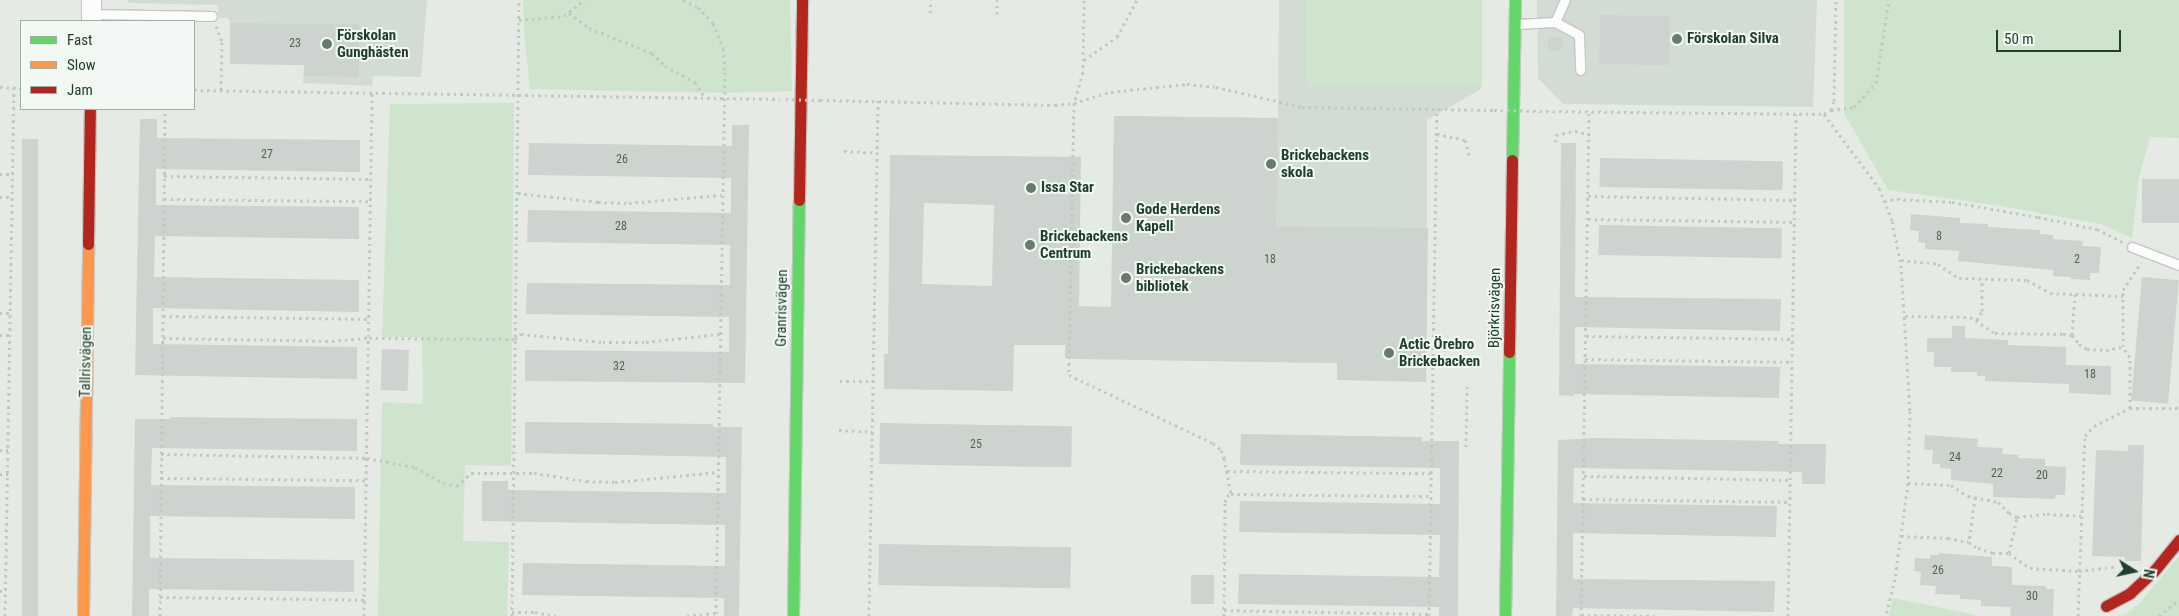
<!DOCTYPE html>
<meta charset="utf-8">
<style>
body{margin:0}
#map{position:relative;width:2179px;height:616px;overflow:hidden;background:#e5eae5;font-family:"Roboto Condensed",sans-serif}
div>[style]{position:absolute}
.built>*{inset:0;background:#d2dcd4}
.green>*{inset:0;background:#cee4cd;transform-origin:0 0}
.building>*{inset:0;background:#cdd3ce;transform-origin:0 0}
.path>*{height:3px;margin-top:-1.5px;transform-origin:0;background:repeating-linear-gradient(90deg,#c0cac3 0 2.5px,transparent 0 6.5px)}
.roads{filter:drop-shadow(1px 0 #c2c7c2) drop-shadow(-1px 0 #c2c7c2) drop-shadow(0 1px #c2c7c2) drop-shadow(0 -1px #c2c7c2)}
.lane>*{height:9px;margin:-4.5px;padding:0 4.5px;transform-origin:4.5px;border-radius:4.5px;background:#fbfcfb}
.street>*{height:19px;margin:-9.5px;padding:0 9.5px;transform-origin:9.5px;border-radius:9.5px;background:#fbfcfb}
.fast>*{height:11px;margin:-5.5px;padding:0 5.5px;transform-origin:5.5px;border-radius:5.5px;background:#63d668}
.slow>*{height:11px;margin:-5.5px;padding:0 5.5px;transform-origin:5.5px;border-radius:5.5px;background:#ff974d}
.jam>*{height:11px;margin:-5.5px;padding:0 5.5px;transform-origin:5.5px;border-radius:5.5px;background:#b3261e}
.path-bridge>*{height:3px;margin-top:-1.5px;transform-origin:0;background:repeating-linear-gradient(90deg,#c0cac3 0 2.5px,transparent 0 6.5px)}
.dots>*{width:14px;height:14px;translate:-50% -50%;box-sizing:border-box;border:2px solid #f2f9f4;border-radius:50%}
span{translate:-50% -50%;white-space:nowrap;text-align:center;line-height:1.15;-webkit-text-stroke:4px #f2f9f4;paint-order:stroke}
.number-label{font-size:12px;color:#4d6556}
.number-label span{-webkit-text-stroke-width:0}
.poi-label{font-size:15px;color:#213f2d;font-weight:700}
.left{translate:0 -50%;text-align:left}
.street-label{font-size:15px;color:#213f2d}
.legend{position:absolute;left:20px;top:20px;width:175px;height:90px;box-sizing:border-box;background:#f2f9f4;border:1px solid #9eafa4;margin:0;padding:6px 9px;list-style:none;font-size:15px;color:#213f2d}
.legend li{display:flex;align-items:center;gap:10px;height:25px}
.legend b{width:25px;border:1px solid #9eafa4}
.north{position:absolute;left:2109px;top:546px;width:50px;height:50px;-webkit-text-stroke:4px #f2f9f4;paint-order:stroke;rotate:100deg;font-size:14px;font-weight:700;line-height:20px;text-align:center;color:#213f2d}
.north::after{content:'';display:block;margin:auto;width:18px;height:22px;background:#213f2d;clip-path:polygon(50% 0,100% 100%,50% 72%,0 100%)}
.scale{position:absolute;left:1996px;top:30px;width:125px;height:22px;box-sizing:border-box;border:2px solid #213f2d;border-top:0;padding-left:6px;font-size:15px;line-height:18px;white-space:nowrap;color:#213f2d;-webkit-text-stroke:4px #f2f9f4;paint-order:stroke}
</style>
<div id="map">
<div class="built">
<i style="clip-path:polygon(126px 0,427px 0,421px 77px,373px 76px,372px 86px,303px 83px,304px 65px,230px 64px,230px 23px,228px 18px,219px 18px,218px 5px,130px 3px)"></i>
<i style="clip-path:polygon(1279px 0,1482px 0,1481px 89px,1427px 120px,1427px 334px,1337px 333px,1337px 363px,1142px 360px,1144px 209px,1113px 209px,1114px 116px,1278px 118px)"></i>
<i style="clip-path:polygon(1537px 0,1817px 0,1813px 107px,1563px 104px,1538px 78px)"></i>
</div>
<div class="green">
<i style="clip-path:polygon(523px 0,790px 0,792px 91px,725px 93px,530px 89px,524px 32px)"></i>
<i style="left:1306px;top:0;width:176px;height:86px"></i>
<i style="clip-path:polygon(1844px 0,2179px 0,2179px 138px,2150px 137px,2139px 177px,2132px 238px,2101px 224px,1995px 205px,1888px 190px,1844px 113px)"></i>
<i style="clip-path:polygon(514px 103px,511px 466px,465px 465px,463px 541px,509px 542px,507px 616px,378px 616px,382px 402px,423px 404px,422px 337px,382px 337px,390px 104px)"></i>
<i style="clip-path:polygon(2179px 556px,2179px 616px,2116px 616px,2124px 615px,2140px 603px)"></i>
<i style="clip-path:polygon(1893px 598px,1976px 615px,1977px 616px,1889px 616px)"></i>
</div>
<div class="building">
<i style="left:1600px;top:15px;width:70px;height:49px;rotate:1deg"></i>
<i style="clip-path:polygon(230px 23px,359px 24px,359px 77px,304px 76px,304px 65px,230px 64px)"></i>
<i style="left:1548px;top:38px;width:14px;height:12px"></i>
<i style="clip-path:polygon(evenodd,1114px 116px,1278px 118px,1276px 226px,1428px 228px,1426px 382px,1337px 380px,1337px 363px,1078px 359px,1065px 358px,1065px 345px,1014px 345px,1013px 391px,884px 389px,884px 354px,888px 354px,890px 155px,1081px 157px,1079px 306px,1111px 307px,1114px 116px,924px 203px,994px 205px,992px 286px,922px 284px,924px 203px)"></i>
<i style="clip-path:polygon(140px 119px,157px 119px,157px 138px,360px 140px,360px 172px,156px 169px,156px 205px,359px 207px,359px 239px,155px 236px,154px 277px,359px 280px,359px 312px,153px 308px,153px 344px,357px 347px,357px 379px,135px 375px)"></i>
<i style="clip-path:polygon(732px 125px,749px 125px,745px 383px,525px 381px,525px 350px,729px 352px,729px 317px,526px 314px,527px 283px,730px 285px,730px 245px,527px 242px,528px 210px,731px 213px,731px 178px,528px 175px,529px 143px,732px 146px)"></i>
<i style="left:22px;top:139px;width:16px;height:477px"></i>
<i style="clip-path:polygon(1561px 143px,1576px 143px,1575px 297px,1781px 299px,1780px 331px,1575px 327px,1575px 364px,1780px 367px,1779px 398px,1574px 394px,1574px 396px,1559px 395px)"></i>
<i style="left:1600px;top:158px;width:183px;height:29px;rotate:1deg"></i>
<i style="left:2142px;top:179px;width:37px;height:44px"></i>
<i style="clip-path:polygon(1911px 214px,1960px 218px,1960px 223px,1988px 224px,1988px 227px,2040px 230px,2040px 234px,2053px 235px,2053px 239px,2083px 241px,2082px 246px,2101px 247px,2099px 273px,2090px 273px,2090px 280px,2071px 279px,2071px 277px,2053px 276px,2053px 270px,1958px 261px,1959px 251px,1925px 249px,1925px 243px,1918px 242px,1919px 231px,1910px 230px)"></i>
<i style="left:1599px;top:225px;width:183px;height:30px;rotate:1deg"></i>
<i style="left:2142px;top:277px;width:37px;height:124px;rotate:5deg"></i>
<i style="clip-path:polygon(1952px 326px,1965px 326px,1965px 338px,2008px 340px,2008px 345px,2066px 347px,2066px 365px,2111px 366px,2111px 395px,2069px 393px,2069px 384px,1985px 381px,1985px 376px,1977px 376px,1977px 372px,1951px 372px,1951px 367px,1934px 367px,1934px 352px,1927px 352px,1927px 338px,1952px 338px)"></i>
<i style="left:382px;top:349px;width:27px;height:41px;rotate:2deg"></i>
<i style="clip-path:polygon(170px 417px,357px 419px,357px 451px,152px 448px,151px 485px,355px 487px,355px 519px,150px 516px,150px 558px,354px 560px,354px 592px,149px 589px,149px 616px,132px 616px,135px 419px,170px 419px)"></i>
<i style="clip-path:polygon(525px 422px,713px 424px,713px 427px,742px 427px,739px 616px,724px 616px,724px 598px,522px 595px,523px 563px,725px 566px,725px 525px,482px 521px,482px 481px,508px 481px,508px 490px,726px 493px,726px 457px,525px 453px)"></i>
<i style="left:880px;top:423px;width:192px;height:41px;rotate:1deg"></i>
<i style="clip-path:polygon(1241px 434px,1422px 437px,1422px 441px,1459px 441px,1458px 616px,1439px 616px,1439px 607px,1238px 604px,1239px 574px,1439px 577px,1440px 535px,1239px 532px,1240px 501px,1440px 504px,1440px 468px,1240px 465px)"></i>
<i style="clip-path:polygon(1925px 435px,1978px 439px,1977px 447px,2003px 448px,2002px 454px,2019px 455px,2018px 458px,2045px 459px,2045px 466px,2066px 467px,2065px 495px,2056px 495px,2055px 499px,1993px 497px,1993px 484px,1951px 480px,1951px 469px,1940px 468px,1940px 464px,1932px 464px,1933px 450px,1924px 450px)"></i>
<i style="clip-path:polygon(1596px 438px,1779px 441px,1778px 444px,1826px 444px,1825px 484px,1802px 484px,1802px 472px,1574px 468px,1573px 503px,1777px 506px,1776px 537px,1573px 533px,1573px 579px,1775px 581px,1774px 612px,1573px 608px,1572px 616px,1556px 616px,1558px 440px)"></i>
<i style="clip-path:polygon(2128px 445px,2144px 445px,2141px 561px,2125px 561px,2125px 557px,2092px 556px,2096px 450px,2128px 451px)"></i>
<i style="left:879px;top:544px;width:192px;height:41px;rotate:1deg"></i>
<i style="clip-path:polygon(1939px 553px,1992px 557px,1992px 566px,2012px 567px,2012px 585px,2046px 586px,2046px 589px,2054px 589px,2053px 616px,2010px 616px,2011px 607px,1981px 606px,1981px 600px,1960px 599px,1960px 595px,1935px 594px,1936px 586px,1920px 585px,1921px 572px,1914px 571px,1915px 558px,1930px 559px,1930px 555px,1939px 555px)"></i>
<i style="left:1191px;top:575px;width:23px;height:29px"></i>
</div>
<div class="path">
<i style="left:683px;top:0;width:17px;rotate:25deg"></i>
<i style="left:698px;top:7px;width:22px;rotate:47deg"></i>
<i style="left:713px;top:23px;width:27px;rotate:68deg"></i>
<i style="left:723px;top:48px;width:24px;rotate:85deg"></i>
<i style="left:725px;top:72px;width:544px;rotate:90.95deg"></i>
<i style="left:1084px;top:0;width:72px;rotate:90.8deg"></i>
<i style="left:1083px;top:72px;width:32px;rotate:106deg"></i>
<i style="left:1074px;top:103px;width:272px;rotate:91.1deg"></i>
<i style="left:1069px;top:375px;width:159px;rotate:25.3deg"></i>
<i style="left:1213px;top:443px;width:11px;rotate:41deg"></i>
<i style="left:1221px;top:450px;width:9px;rotate:69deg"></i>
<i style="left:1224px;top:458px;width:37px;rotate:79deg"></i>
<i style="left:569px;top:13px;width:25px;rotate:37deg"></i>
<i style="left:589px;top:28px;width:68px;rotate:21.6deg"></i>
<i style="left:652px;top:53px;width:18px;rotate:45deg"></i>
<i style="left:665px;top:66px;width:34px;rotate:28deg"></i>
<i style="left:695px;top:82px;width:19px;rotate:58deg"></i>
<i style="left:930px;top:13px;width:13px;rotate:-86deg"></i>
<i style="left:997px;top:14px;width:14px;rotate:-90deg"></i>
<i style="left:519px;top:20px;width:45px;rotate:-5.1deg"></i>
<i style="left:564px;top:16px;width:26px;rotate:-39deg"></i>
<i style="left:216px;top:26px;width:17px;rotate:69deg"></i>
<i style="left:222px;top:42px;width:49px;rotate:91.2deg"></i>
<i style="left:1084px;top:60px;width:40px;rotate:-34.9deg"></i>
<i style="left:1117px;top:37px;width:42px;rotate:-61.6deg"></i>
<i style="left:0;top:87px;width:21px;rotate:3deg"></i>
<i style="left:194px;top:90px;width:586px;rotate:0.88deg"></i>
<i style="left:820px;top:100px;width:235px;rotate:1.2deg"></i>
<i style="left:1055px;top:105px;width:19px;rotate:-6deg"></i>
<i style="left:1074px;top:103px;width:39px;rotate:-17deg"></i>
<i style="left:1111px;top:92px;width:76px;rotate:-6deg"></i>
<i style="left:1187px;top:84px;width:29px;rotate:6deg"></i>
<i style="left:1216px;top:87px;width:88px;rotate:13.1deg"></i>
<i style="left:1302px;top:107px;width:192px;rotate:0.9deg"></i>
<i style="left:1831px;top:110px;width:9px;rotate:-72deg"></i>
<i style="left:1834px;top:101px;width:101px;rotate:-88.9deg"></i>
<i style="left:1533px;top:111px;width:291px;rotate:0.6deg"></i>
<i style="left:1824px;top:114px;width:8px;rotate:-30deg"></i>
<i style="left:1831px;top:110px;width:23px;rotate:-7deg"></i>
<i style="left:1854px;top:107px;width:33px;rotate:-47deg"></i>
<i style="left:1876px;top:83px;width:84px;rotate:-81.1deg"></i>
<i style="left:1824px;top:114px;width:92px;rotate:53.4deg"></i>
<i style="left:1879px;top:188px;width:35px;rotate:68deg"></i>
<i style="left:1892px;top:221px;width:45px;rotate:78.4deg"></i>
<i style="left:1901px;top:265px;width:146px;rotate:86.5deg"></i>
<i style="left:1910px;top:411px;width:72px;rotate:91.6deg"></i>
<i style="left:1908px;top:483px;width:97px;rotate:97.7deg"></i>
<i style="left:1895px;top:579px;width:38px;rotate:104deg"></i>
<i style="left:1437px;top:134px;width:29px;rotate:12deg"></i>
<i style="left:1465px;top:140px;width:18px;rotate:74deg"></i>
<i style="left:1555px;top:142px;width:7px;rotate:-82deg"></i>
<i style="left:1556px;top:135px;width:19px;rotate:-12deg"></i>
<i style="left:1575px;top:131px;width:12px;rotate:14deg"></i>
<i style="left:844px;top:151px;width:33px;rotate:3deg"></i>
<i style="left:0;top:174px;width:13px"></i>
<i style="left:164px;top:176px;width:207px;rotate:0.8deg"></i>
<i style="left:518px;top:193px;width:81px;rotate:6.4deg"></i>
<i style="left:598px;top:202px;width:31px;rotate:2deg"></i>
<i style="left:629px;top:203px;width:93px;rotate:-4.9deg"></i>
<i style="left:1588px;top:196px;width:206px;rotate:1.1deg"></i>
<i style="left:0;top:197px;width:13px"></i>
<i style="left:164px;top:199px;width:207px;rotate:0.6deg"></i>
<i style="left:1884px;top:201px;width:13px;rotate:-9deg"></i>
<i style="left:1897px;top:199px;width:55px;rotate:3.1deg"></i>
<i style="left:1952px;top:202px;width:87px;rotate:9.9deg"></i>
<i style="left:2038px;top:217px;width:60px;rotate:11.5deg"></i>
<i style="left:2097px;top:229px;width:29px;rotate:27deg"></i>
<i style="left:1588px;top:219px;width:206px;rotate:0.8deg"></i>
<i style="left:1901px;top:260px;width:37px;rotate:6deg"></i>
<i style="left:1938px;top:264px;width:25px;rotate:34deg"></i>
<i style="left:1959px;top:278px;width:68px;rotate:1.7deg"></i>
<i style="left:2027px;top:280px;width:26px;rotate:29deg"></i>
<i style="left:2050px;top:293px;width:73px;rotate:2.4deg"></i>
<i style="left:0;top:313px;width:10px"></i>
<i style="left:163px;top:316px;width:206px;rotate:0.8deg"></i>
<i style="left:1905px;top:316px;width:65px;rotate:0.9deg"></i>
<i style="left:1970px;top:317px;width:30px;rotate:33deg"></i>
<i style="left:1995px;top:333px;width:68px;rotate:0.8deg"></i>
<i style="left:2063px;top:334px;width:9px;rotate:6deg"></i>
<i style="left:2072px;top:335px;width:11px;rotate:52deg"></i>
<i style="left:2079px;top:344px;width:9px;rotate:32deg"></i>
<i style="left:2087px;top:349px;width:19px;rotate:3deg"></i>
<i style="left:2106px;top:350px;width:17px;rotate:-10deg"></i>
<i style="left:1977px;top:320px;width:10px;rotate:-61deg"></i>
<i style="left:1982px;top:311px;width:33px;rotate:-90deg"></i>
<i style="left:0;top:335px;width:10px"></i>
<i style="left:2072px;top:335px;width:41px;rotate:-85.8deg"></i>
<i style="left:1586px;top:336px;width:206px;rotate:0.8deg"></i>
<i style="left:163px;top:338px;width:169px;rotate:1deg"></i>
<i style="left:332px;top:341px;width:37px;rotate:-5deg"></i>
<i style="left:369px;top:338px;width:146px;rotate:0.4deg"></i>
<i style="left:515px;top:339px;width:8px;rotate:-40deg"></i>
<i style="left:521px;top:334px;width:82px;rotate:5.6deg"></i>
<i style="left:603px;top:342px;width:43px"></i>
<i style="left:646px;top:342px;width:74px;rotate:-6.2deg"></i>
<i style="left:1585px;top:359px;width:207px;rotate:0.8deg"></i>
<i style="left:840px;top:381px;width:33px"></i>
<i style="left:2130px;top:408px;width:49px"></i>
<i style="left:839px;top:430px;width:33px;rotate:3deg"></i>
<i style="left:1466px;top:447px;width:62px;rotate:-89.1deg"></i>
<i style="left:0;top:450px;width:8px"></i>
<i style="left:161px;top:454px;width:206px;rotate:1.1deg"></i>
<i style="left:367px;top:458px;width:49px;rotate:10.6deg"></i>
<i style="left:415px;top:467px;width:32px;rotate:30deg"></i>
<i style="left:443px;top:483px;width:14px;rotate:12deg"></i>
<i style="left:457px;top:486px;width:19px;rotate:-43deg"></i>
<i style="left:471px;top:473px;width:63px"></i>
<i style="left:534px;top:473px;width:53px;rotate:8.7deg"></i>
<i style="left:586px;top:481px;width:29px;rotate:2deg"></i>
<i style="left:615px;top:482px;width:104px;rotate:-5.5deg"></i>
<i style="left:1227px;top:471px;width:204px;rotate:0.6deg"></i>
<i style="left:0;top:474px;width:8px"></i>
<i style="left:1584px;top:476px;width:206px;rotate:1.1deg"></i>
<i style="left:161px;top:478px;width:206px;rotate:0.6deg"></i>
<i style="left:1908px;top:483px;width:43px;rotate:2.7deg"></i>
<i style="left:1951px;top:485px;width:20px;rotate:33deg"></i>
<i style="left:1968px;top:496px;width:31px;rotate:11deg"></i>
<i style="left:1998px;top:502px;width:16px;rotate:45deg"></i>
<i style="left:2009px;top:513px;width:9px;rotate:27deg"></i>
<i style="left:2017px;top:517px;width:30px;rotate:-6deg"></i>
<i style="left:2047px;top:514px;width:34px;rotate:3deg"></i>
<i style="left:1975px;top:497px;width:45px;rotate:97.6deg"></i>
<i style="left:1969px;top:542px;width:11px;rotate:34deg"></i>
<i style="left:1978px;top:548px;width:16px;rotate:18deg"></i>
<i style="left:1993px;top:553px;width:16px"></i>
<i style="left:2009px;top:553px;width:26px;rotate:36deg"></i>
<i style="left:2030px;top:568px;width:49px;rotate:3.5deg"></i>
<i style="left:2079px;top:571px;width:39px;rotate:-7deg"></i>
<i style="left:1583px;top:499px;width:207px;rotate:0.8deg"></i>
<i style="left:1901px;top:536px;width:47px;rotate:2.4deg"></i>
<i style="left:1948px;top:538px;width:21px;rotate:11deg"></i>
<i style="left:2009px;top:553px;width:37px;rotate:-77deg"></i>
<i style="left:0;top:591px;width:5px"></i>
<i style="left:160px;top:597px;width:205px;rotate:0.8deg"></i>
<i style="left:1224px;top:610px;width:205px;rotate:1.1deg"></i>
<i style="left:512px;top:612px;width:23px"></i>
<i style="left:535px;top:612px;width:21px;rotate:11deg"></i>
<i style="left:1581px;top:615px;width:75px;rotate:0.8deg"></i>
<i style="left:5px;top:616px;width:529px;rotate:-89.03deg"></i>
<i style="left:160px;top:616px;width:507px;rotate:-89.43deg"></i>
<i style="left:364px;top:616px;width:523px;rotate:-89.12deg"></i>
<i style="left:512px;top:616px;width:616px;rotate:-89.35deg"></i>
<i style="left:687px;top:616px;width:29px;rotate:-6deg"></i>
<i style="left:869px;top:616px;width:516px;rotate:-89deg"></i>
<i style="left:1224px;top:616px;width:114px;rotate:-89.5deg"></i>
<i style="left:1225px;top:502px;width:6px;rotate:-72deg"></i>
<i style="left:1227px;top:496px;width:4px;rotate:-27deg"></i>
<i style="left:1231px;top:494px;width:200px;rotate:0.6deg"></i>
<i style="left:1429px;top:616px;width:507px;rotate:-89.1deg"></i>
<i style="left:1581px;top:616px;width:505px;rotate:-89.09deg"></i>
<i style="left:1788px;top:616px;width:502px;rotate:-89.09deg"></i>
<i style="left:2078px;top:616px;width:180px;rotate:-87.8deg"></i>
<i style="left:2085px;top:436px;width:13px;rotate:-48deg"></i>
<i style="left:2094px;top:426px;width:40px;rotate:-26.6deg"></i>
<i style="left:2130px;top:408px;width:51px;rotate:-90deg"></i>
<i style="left:2130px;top:357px;width:12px;rotate:-125deg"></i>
<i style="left:2123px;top:347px;width:57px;rotate:-90deg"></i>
<i style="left:2123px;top:290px;width:33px;rotate:-57deg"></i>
<i style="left:2159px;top:616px;width:26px;rotate:-39deg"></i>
</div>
<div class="roads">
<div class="lane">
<i style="left:91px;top:14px;width:121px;rotate:0.9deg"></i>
<i style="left:1555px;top:22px;width:27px;rotate:28deg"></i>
<i style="left:1579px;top:35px;width:35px;rotate:88deg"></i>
<i style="left:1517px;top:24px;width:38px;rotate:-3deg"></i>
<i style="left:1555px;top:22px;width:24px;rotate:-66deg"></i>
<i style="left:2132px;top:247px;width:50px;rotate:21deg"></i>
</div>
<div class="street">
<i style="left:91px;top:21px;width:21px;rotate:-90deg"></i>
</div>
<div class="fast">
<i style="left:1512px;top:160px;width:160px;rotate:-88.9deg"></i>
<i style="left:793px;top:616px;width:416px;rotate:-89.2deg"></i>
<i style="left:1505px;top:616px;width:264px;rotate:-89.1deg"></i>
</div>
<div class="slow">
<i style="left:83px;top:616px;width:372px;rotate:-89.2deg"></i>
</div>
<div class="jam">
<i style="left:799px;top:200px;width:200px;rotate:-89.1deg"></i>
<i style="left:88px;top:244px;width:135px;rotate:-89.2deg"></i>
<i style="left:1509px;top:352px;width:192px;rotate:-89.1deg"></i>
<i style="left:2106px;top:606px;width:27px;rotate:-28deg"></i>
<i style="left:2130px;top:593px;width:33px;rotate:-43deg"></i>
<i style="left:2154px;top:571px;width:40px;rotate:-51deg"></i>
</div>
</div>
<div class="path-bridge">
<i style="left:786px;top:99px;width:34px;rotate:2deg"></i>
<i style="left:1494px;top:110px;width:39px;rotate:1deg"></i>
</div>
<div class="dots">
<i style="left:1677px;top:39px;background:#667b6d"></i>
<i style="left:327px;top:44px;background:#667b6d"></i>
<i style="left:1271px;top:164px;background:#667b6d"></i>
<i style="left:1031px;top:188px;background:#667b6d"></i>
<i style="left:1126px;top:218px;background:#667b6d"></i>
<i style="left:1030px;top:245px;background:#667b6d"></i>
<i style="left:1126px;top:278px;background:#667b6d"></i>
<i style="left:1389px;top:353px;background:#667b6d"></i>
</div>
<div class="number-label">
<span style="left:295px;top:44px">23</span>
<span style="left:267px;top:155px">27</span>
<span style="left:622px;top:160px">26</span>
<span style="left:621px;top:227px">28</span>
<span style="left:1939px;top:237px">8</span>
<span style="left:1270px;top:260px">18</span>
<span style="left:2077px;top:260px">2</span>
<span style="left:619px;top:367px">32</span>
<span style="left:2090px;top:375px">18</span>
<span style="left:976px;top:445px">25</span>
<span style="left:1955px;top:458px">24</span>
<span style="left:1997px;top:474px">22</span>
<span style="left:2042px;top:476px">20</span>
<span style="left:1938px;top:571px">26</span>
<span style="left:2032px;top:597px">30</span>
</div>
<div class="poi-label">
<span class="left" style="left:337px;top:44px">Förskolan<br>Gunghästen</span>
<span class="left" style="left:1687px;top:39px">Förskolan Silva</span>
<span class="left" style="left:1281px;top:164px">Brickebackens<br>skola</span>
<span class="left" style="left:1041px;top:188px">Issa Star</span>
<span class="left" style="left:1136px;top:218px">Gode Herdens<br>Kapell</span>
<span class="left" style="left:1040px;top:245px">Brickebackens<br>Centrum</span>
<span class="left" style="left:1136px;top:278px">Brickebackens<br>bibliotek</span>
<span class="left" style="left:1399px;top:353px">Actic Örebro<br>Brickebacken</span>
</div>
<div class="street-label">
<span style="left:782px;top:308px;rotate:-89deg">Granrisvägen</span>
<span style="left:1495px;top:308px;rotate:-89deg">Björkrisvägen</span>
<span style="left:86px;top:362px;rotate:-89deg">Tallrisvägen</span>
</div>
<ul class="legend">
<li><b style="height:6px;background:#63d668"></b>Fast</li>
<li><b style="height:6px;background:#ff974d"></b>Slow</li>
<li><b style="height:6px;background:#b3261e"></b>Jam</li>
</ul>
<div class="north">N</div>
<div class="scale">50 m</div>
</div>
